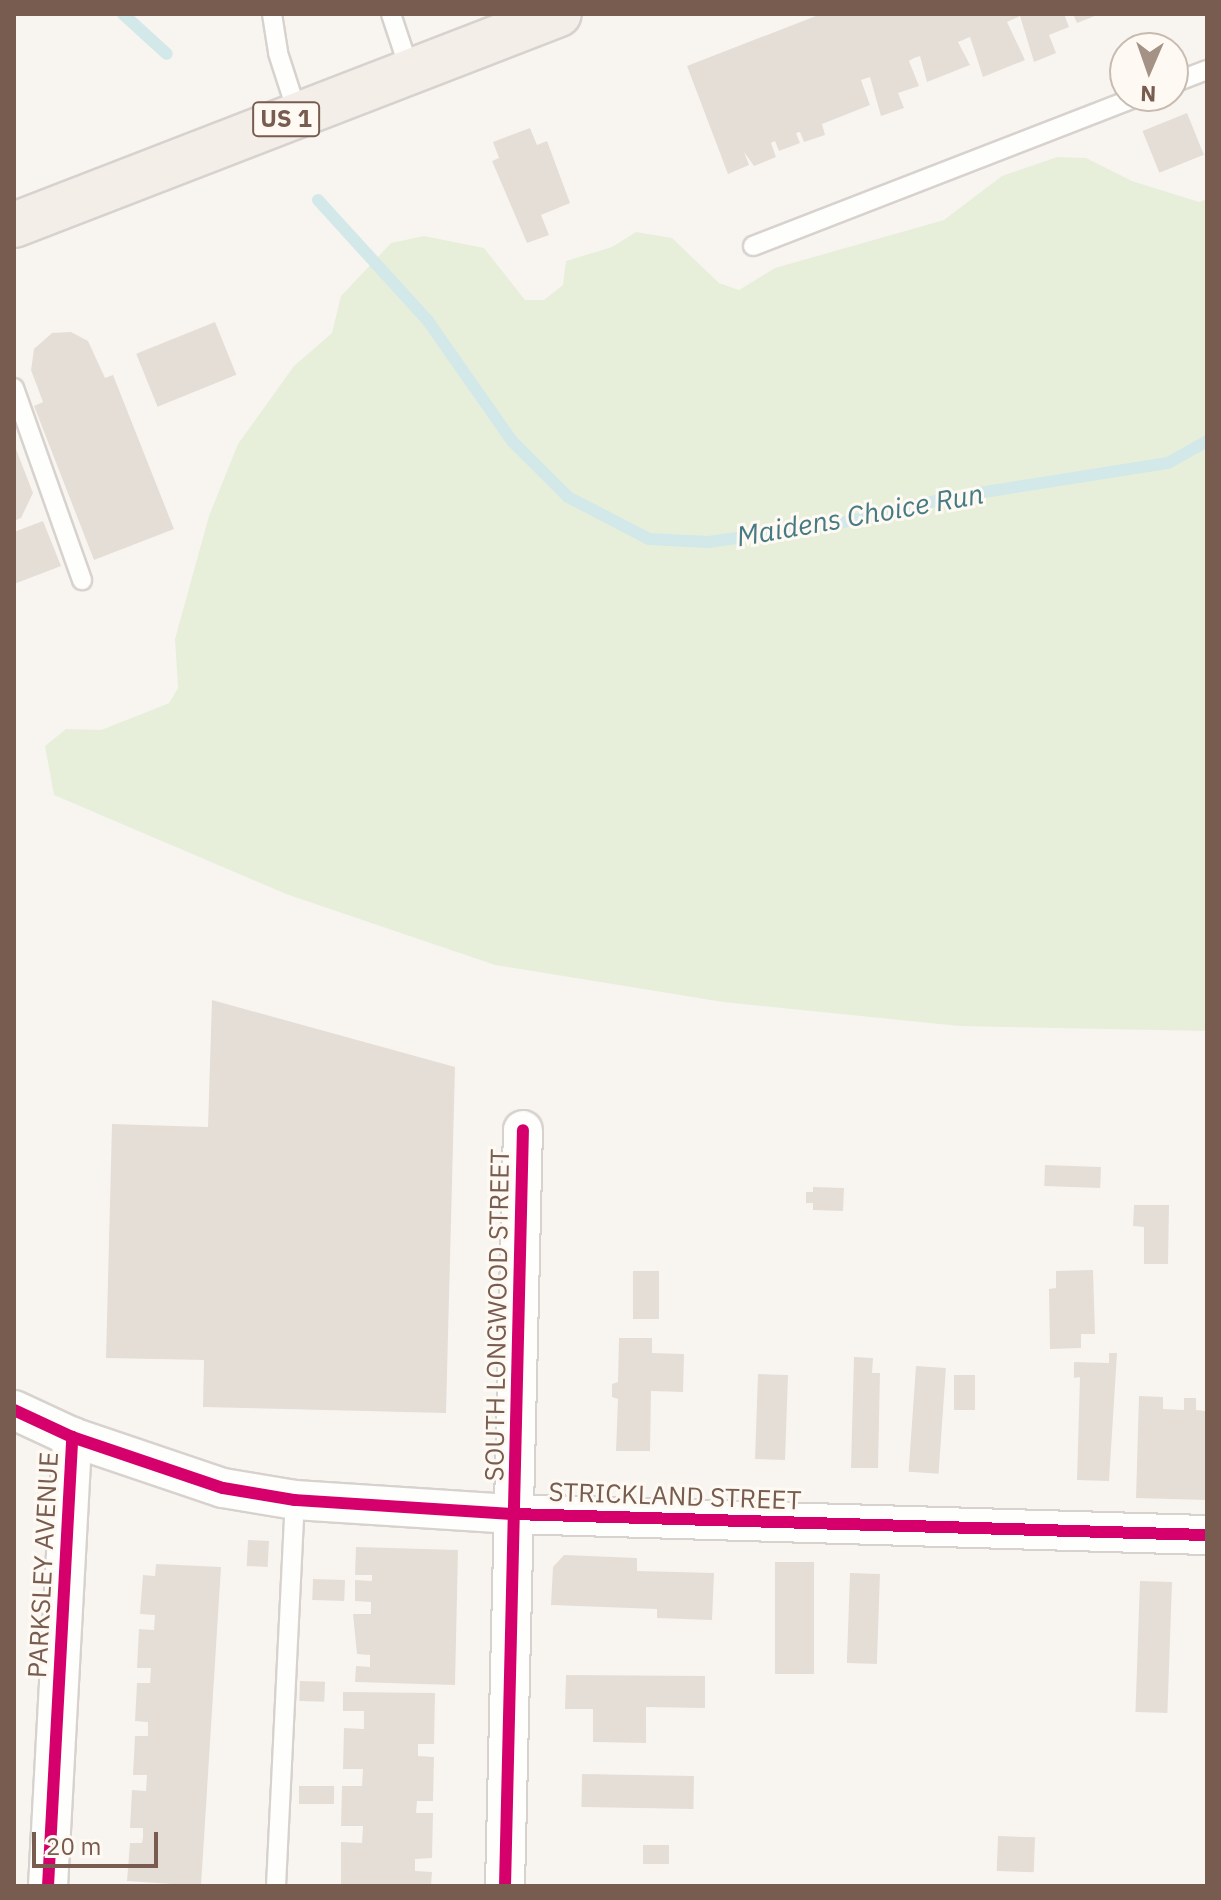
<!DOCTYPE html>
<style>
body{margin:0}
#map{position:relative;width:1221px;height:1900px;overflow:hidden;background:#f8f5f0;font-family:"IBM Plex Sans",sans-serif}
div>[style]{position:absolute}
.green>*{inset:0;background:#e7efdb}
.stream>*{height:12px;margin:-6px;padding:0 6px;transform-origin:6px;border-radius:6px;background:#d2e8e9}
.building>*{inset:0;background:#e5ded7;transform-origin:0 0}
.roads{filter:drop-shadow(2px 0 #d8d2ce) drop-shadow(-2px 0 #d8d2ce) drop-shadow(0 2px #d8d2ce) drop-shadow(0 -2px #d8d2ce)}
.lane>*{height:18px;margin:-9px;padding:0 9px;transform-origin:9px;border-radius:9px;background:#fefefd}
.street>*{height:38px;margin:-19px;padding:0 19px;transform-origin:19px;border-radius:19px;background:#fefefd}
.primary>*{height:44px;margin:-22px;padding:0 22px;transform-origin:22px;border-radius:22px;background:#f3eee8}
.cycleway>*{height:12px;margin:-6px;padding:0 6px;transform-origin:6px;border-radius:6px;background:#d6006c}
span{translate:-50% -50%;white-space:nowrap;text-align:center;line-height:1.15;-webkit-text-stroke:6px #fefaf3;paint-order:stroke}
.shield-label span{padding:2px 6px;background:#fefaf3;border:2px solid;border-radius:6px;-webkit-text-stroke-width:0}
.shield-label{font-size:24px;color:#785c4f;font-weight:700}
.street-label{font-size:26px;color:#785c4f}
.water-label{font-size:28px;color:#467b83;font-style:italic}
.frame{position:absolute;inset:0;border:16px solid #785c4f;pointer-events:none}
.north{position:absolute;left:1109px;top:32px;width:80px;height:80px;box-sizing:border-box;background:#fefaf3;border:2px solid #c8bbb1;border-radius:50%;rotate:182deg;font-size:22px;font-weight:700;line-height:32px;text-align:center;color:#785c4f}
.north::after{content:'';display:block;margin:auto;width:28px;height:36px;background:#a59287;clip-path:polygon(50% 0,100% 100%,50% 72%,0 100%)}
.scale{position:absolute;left:32px;top:1832px;width:126px;height:36px;box-sizing:border-box;border:4px solid #785c4f;border-top:0;padding-left:10px;font-size:24px;line-height:28px;white-space:nowrap;color:#785c4f;-webkit-text-stroke:6px #fefaf3;paint-order:stroke}
</style>
<div id="map">
<div class="green">
<i style="clip-path:polygon(1057px 157px,1086px 158px,1132px 181px,1199px 202px,1207px 199px,1207px 1031px,959px 1026px,723px 1002px,495px 965px,286px 894px,54px 795px,45px 746px,66px 729px,101px 730px,152px 710px,169px 703px,178px 688px,175px 639px,209px 516px,238px 444px,294px 366px,332px 333px,341px 296px,391px 243px,424px 236px,484px 248px,525px 300px,544px 300px,563px 285px,566px 261px,612px 247px,636px 232px,672px 238px,719px 283px,739px 290px,775px 268px,944px 220px,1002px 176px)"></i>
</div>
<div class="stream">
<i style="left:123px;top:14px;width:59px;rotate:42.3deg"></i>
<i style="left:318px;top:200px;width:164px;rotate:47.7deg"></i>
<i style="left:428px;top:321px;width:146px;rotate:55deg"></i>
<i style="left:512px;top:441px;width:79px;rotate:45deg"></i>
<i style="left:568px;top:497px;width:91px;rotate:27.4deg"></i>
<i style="left:649px;top:539px;width:59px;rotate:2.9deg"></i>
<i style="left:708px;top:542px;width:124px;rotate:-7.9deg"></i>
<i style="left:831px;top:525px;width:125px;rotate:-12.9deg"></i>
<i style="left:953px;top:497px;width:218px;rotate:-9deg"></i>
<i style="left:1168px;top:463px;width:45px;rotate:-29.4deg"></i>
</div>
<div class="building">
<i style="clip-path:polygon(821px 14px,1064px 14px,1069px 27px,1049px 35px,1056px 53px,1034px 62px,1020px 16px,1007px 22px,1025px 60px,983px 77px,970px 37px,958px 42px,970px 65px,927px 82px,920px 56px,914px 58px,909px 61px,919px 86px,898px 93px,904px 108px,881px 116px,870px 77px,861px 80px,870px 105px,822px 124px,825px 135px,804px 142px,800px 132px,796px 133px,800px 143px,779px 151px,775px 141px,771px 143px,776px 157px,754px 166px,744px 152px,749px 165px,728px 174px,687px 66px)"></i>
<i style="clip-path:polygon(1073px 14px,1100px 14px,1077px 23px)"></i>
<i style="left:1187px;top:113px;width:45px;height:48px;rotate:68deg"></i>
<i style="clip-path:polygon(530px 128px,537px 145px,547px 141px,570px 203px,541px 215px,549px 235px,527px 243px,492px 161px,499px 158px,493px 142px)"></i>
<i style="left:215px;top:322px;width:57px;height:85px;rotate:68deg"></i>
<i style="clip-path:polygon(71px 332px,88px 341px,105px 378px,113px 375px,174px 529px,94px 560px,34px 406px,43px 402px,31px 370px,34px 349px,52px 333px)"></i>
<i style="clip-path:polygon(14px 444px,33px 493px,21px 518px,14px 521px)"></i>
<i style="clip-path:polygon(43px 521px,61px 566px,14px 584px,14px 532px)"></i>
<i style="clip-path:polygon(212px 1000px,455px 1067px,446px 1413px,203px 1407px,204px 1360px,106px 1358px,112px 1124px,208px 1127px)"></i>
<i style="left:1045px;top:1165px;width:56px;height:21px;rotate:2deg"></i>
<i style="clip-path:polygon(813px 1187px,844px 1188px,843px 1211px,813px 1210px,813px 1203px,806px 1203px,806px 1192px,813px 1192px)"></i>
<i style="clip-path:polygon(1134px 1205px,1169px 1205px,1168px 1264px,1144px 1264px,1144px 1227px,1133px 1226px)"></i>
<i style="clip-path:polygon(1093px 1270px,1095px 1334px,1081px 1334px,1081px 1348px,1050px 1349px,1049px 1289px,1056px 1288px,1056px 1271px)"></i>
<i style="left:633px;top:1271px;width:26px;height:48px"></i>
<i style="clip-path:polygon(619px 1338px,652px 1338px,652px 1353px,684px 1354px,683px 1392px,651px 1391px,650px 1451px,616px 1451px,618px 1399px,612px 1397px,612px 1384px,618px 1382px)"></i>
<i style="clip-path:polygon(1109px 1353px,1117px 1353px,1109px 1481px,1077px 1480px,1080px 1377px,1074px 1378px,1074px 1362px,1109px 1363px)"></i>
<i style="clip-path:polygon(854px 1357px,873px 1358px,872px 1373px,880px 1373px,878px 1468px,851px 1468px)"></i>
<i style="left:916px;top:1366px;width:30px;height:106px;rotate:4deg"></i>
<i style="left:758px;top:1374px;width:30px;height:85px;rotate:2deg"></i>
<i style="left:954px;top:1375px;width:21px;height:35px"></i>
<i style="clip-path:polygon(1139px 1396px,1163px 1397px,1163px 1409px,1184px 1410px,1184px 1398px,1196px 1398px,1196px 1410px,1207px 1411px,1207px 1500px,1136px 1498px)"></i>
<i style="left:248px;top:1540px;width:21px;height:26px;rotate:3deg"></i>
<i style="clip-path:polygon(356px 1547px,458px 1550px,455px 1685px,355px 1682px,356px 1666px,370px 1667px,370px 1655px,357px 1654px,353px 1614px,371px 1614px,371px 1602px,355px 1601px,355px 1580px,372px 1581px,372px 1575px,355px 1575px)"></i>
<i style="clip-path:polygon(564px 1555px,637px 1558px,637px 1571px,714px 1573px,712px 1620px,657px 1618px,657px 1609px,551px 1605px,553px 1567px)"></i>
<i style="left:775px;top:1562px;width:39px;height:112px"></i>
<i style="clip-path:polygon(156px 1564px,221px 1567px,201px 1886px,127px 1881px,130px 1843px,142px 1843px,143px 1837px,143px 1828px,130px 1828px,132px 1790px,146px 1791px,147px 1775px,133px 1775px,135px 1736px,148px 1736px,148px 1722px,135px 1721px,137px 1683px,150px 1683px,151px 1668px,137px 1668px,139px 1629px,154px 1630px,155px 1615px,140px 1614px,143px 1575px,155px 1576px)"></i>
<i style="left:850px;top:1573px;width:30px;height:90px;rotate:2deg"></i>
<i style="left:313px;top:1579px;width:32px;height:21px;rotate:2deg"></i>
<i style="left:1140px;top:1581px;width:32px;height:131px;rotate:2deg"></i>
<i style="clip-path:polygon(566px 1675px,705px 1676px,705px 1708px,646px 1707px,646px 1743px,593px 1742px,593px 1709px,565px 1709px)"></i>
<i style="left:300px;top:1681px;width:25px;height:20px;rotate:2deg"></i>
<i style="clip-path:polygon(343px 1692px,435px 1693px,434px 1744px,418px 1744px,418px 1756px,434px 1757px,433px 1801px,417px 1801px,416px 1813px,433px 1813px,432px 1858px,415px 1859px,415px 1871px,432px 1872px,431px 1886px,341px 1884px,341px 1842px,362px 1843px,363px 1826px,341px 1826px,342px 1786px,362px 1786px,363px 1769px,343px 1769px,344px 1728px,364px 1729px,364px 1711px,343px 1711px)"></i>
<i style="left:582px;top:1774px;width:112px;height:33px;rotate:1deg"></i>
<i style="left:299px;top:1786px;width:35px;height:18px"></i>
<i style="left:998px;top:1836px;width:37px;height:35px;rotate:2deg"></i>
<i style="left:643px;top:1845px;width:26px;height:19px"></i>
</div>
<div class="roads">
<div class="lane">
<i style="left:272px;top:14px;width:39px;rotate:81deg"></i>
<i style="left:278px;top:53px;width:65px;rotate:72.1deg"></i>
<i style="left:391px;top:14px;width:60px;rotate:71.6deg"></i>
<i style="left:1173px;top:83px;width:36px;rotate:-21deg"></i>
<i style="left:753px;top:246px;width:415px;rotate:-21.2deg"></i>
<i style="left:14px;top:388px;width:204px;rotate:70.5deg"></i>
<i style="left:276px;top:1886px;width:386px;rotate:-87.2deg"></i>
</div>
<div class="street">
<i style="left:14px;top:1410px;width:64px;rotate:25deg"></i>
<i style="left:72px;top:1437px;width:159px;rotate:18.7deg"></i>
<i style="left:223px;top:1488px;width:73px;rotate:9.5deg"></i>
<i style="left:295px;top:1500px;width:219px;rotate:3.7deg"></i>
<i style="left:514px;top:1514px;width:693px;rotate:1.74deg"></i>
<i style="left:48px;top:1886px;width:450px;rotate:-86.9deg"></i>
<i style="left:505px;top:1886px;width:756px;rotate:-88.64deg"></i>
</div>
<div class="primary">
<i style="left:14px;top:225px;width:584px;rotate:-21.16deg"></i>
</div>
</div>
<div class="cycleway">
<i style="left:14px;top:1410px;width:64px;rotate:25deg"></i>
<i style="left:72px;top:1437px;width:159px;rotate:18.7deg"></i>
<i style="left:223px;top:1488px;width:73px;rotate:9.5deg"></i>
<i style="left:295px;top:1500px;width:219px;rotate:3.7deg"></i>
<i style="left:514px;top:1514px;width:693px;rotate:1.74deg"></i>
<i style="left:48px;top:1886px;width:450px;rotate:-86.9deg"></i>
<i style="left:505px;top:1886px;width:756px;rotate:-88.64deg"></i>
</div>
<div class="shield-label">
<span style="left:286px;top:119px">US 1</span>
</div>
<div class="street-label">
<span style="left:497px;top:1315px;rotate:-89deg">SOUTH LONGWOOD STREET</span>
<span style="left:675px;top:1496px;rotate:2deg">STRICKLAND STREET</span>
<span style="left:43px;top:1565px;rotate:-87deg">PARKSLEY AVENUE</span>
</div>
<div class="water-label">
<span style="left:860px;top:515px;rotate:-10deg">Maidens Choice Run</span>
</div>
<div class="frame"></div>
<div class="north">N</div>
<div class="scale">20 m</div>
</div>
